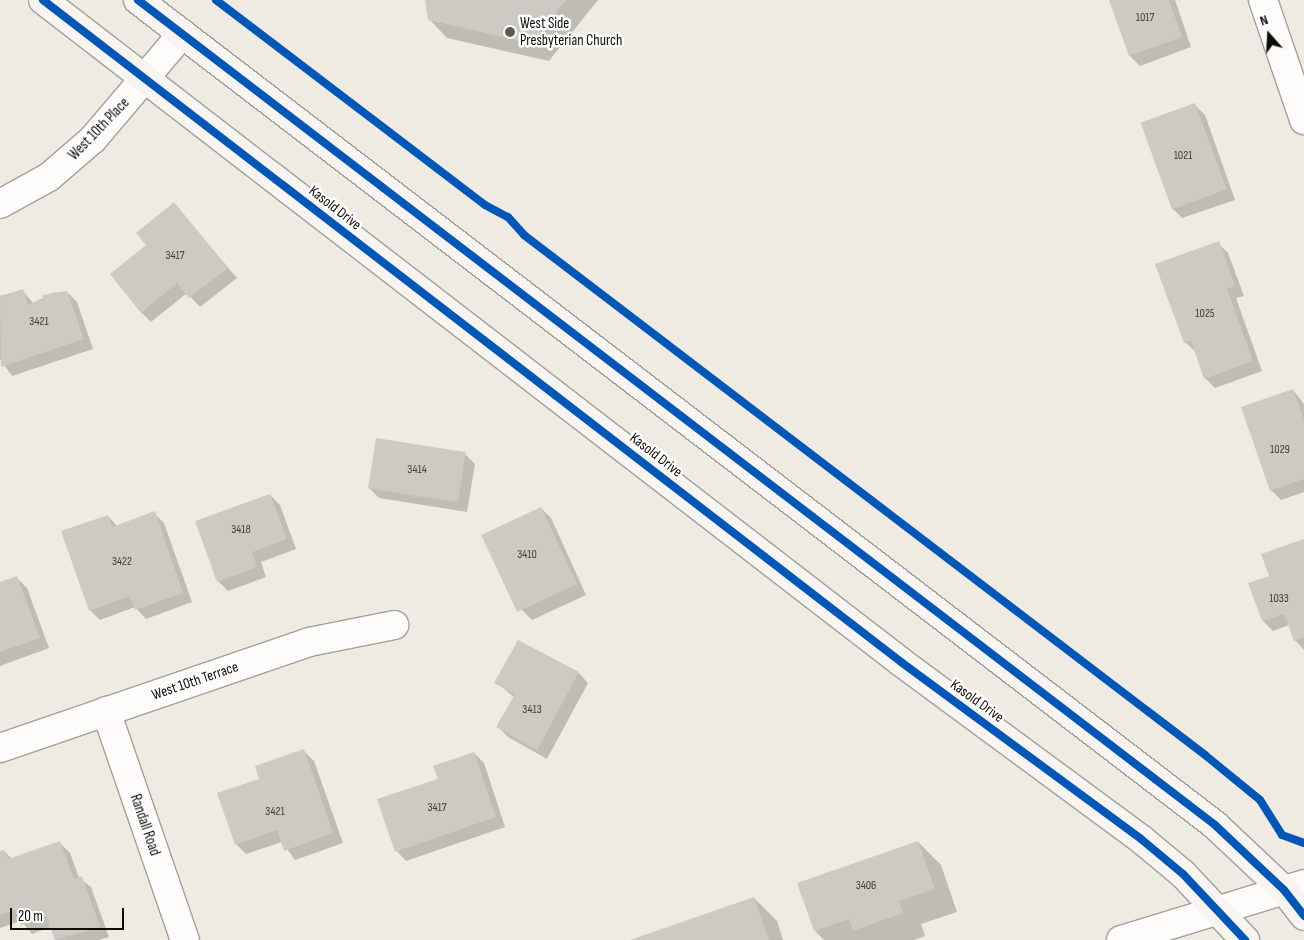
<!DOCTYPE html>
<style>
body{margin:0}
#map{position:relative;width:1304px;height:940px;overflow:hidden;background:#efebe2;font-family:"Sofia Sans Condensed",sans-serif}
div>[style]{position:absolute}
.shadow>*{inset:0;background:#0003}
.building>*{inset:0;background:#cdcac3;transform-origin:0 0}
.roads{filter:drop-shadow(1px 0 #a3a099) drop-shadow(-1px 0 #a3a099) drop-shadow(0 1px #a3a099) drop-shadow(0 -1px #a3a099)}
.minor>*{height:28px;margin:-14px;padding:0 14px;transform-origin:14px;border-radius:14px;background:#fdfcfb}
.major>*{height:28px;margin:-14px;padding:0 14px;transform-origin:14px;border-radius:14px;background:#f7f4f1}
.cycleway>*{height:8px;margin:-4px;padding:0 4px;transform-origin:4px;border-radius:4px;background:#0057b8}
.dots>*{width:14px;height:14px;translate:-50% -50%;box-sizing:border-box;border:2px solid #fff;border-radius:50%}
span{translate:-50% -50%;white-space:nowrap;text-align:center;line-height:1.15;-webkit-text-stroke:5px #fff;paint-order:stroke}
.number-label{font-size:12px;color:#3e3c36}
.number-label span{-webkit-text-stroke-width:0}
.poi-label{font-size:15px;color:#0e0c07}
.left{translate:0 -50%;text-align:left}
.street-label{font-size:15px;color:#0e0c07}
.north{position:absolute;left:1244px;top:10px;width:50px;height:50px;-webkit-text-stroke:4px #fff;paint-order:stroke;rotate:341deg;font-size:14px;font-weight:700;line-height:20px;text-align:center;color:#0e0c07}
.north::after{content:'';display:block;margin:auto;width:18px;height:22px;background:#0e0c07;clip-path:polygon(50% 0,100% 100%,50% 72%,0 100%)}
.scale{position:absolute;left:10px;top:908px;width:114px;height:22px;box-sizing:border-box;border:2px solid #0e0c07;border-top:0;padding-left:6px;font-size:15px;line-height:18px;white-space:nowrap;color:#0e0c07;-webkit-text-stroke:4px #fff;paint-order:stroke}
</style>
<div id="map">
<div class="shadow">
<i style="clip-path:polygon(426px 0,598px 0,549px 61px,447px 38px,429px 19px)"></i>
<i style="clip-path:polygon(1110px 0,1175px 0,1191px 47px,1140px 66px,1130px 56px)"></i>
<i style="clip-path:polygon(1195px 105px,1205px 115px,1235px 200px,1182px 218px,1172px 208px)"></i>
<i style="clip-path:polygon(174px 204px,237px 278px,200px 307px,187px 293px,151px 322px,141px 312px)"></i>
<i style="clip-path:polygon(1218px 243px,1228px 253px,1244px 296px,1236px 298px,1262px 371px,1215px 388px,1205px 378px,1196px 352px,1185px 342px)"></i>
<i style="clip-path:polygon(22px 290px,33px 303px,55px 292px,59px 295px,67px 292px,77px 302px,93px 349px,12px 376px,0 359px,0 296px)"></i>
<i style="clip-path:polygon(1293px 390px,1304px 404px,1304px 492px,1281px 500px,1271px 490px)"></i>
<i style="clip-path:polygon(465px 454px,475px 464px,467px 512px,379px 498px,369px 488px)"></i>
<i style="clip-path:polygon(270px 495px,280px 505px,296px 549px,261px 562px,266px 577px,228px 591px,218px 581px)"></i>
<i style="clip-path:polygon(541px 508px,551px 518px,586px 595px,532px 620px,522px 610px)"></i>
<i style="clip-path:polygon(154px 513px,164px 523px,192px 602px,146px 619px,135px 607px,100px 620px,90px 610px,108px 516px,117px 526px)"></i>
<i style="clip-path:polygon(1304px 540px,1304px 650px,1295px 640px,1289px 625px,1273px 631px,1263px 621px,1270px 577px)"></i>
<i style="clip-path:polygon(17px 578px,27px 588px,49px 648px,0 666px,0 584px)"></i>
<i style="clip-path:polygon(519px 641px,579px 673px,588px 683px,547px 759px,508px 737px,498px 727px,514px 697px,496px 682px)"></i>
<i style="clip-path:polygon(304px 751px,314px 761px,343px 843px,295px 860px,282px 842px,246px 854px,236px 844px,261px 780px)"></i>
<i style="clip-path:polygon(474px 753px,484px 763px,505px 827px,406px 861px,397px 851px,439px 780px)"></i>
<i style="clip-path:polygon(918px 842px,941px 865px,957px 912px,921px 924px,925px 936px,914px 940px,824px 940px,815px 931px)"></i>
<i style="clip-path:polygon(60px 843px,70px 853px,79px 878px,91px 887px,109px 937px,99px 940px,56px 940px,51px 927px,32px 934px,21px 921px,0 928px,0 853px,4px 851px,12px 859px)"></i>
<i style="clip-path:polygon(754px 898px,777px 921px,783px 940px,635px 940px)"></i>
</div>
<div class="building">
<i style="clip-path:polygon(425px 0,566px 0,531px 43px,428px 20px)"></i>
<i style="clip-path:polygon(1109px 0,1169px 0,1182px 37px,1129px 56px)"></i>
<i style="left:1195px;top:103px;width:92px;height:58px;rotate:70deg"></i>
<i style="clip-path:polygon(174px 202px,228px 268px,189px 298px,177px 283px,141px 313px,110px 274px,146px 245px,136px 233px)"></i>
<i style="clip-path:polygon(1219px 241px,1235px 286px,1227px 289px,1253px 361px,1204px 379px,1191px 340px,1184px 343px,1155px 264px)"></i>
<i style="clip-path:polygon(23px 289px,28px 305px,44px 299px,42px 295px,67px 291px,84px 339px,1px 367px,0 297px)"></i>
<i style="clip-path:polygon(1293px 389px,1304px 420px,1304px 479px,1270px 491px,1241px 407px)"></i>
<i style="left:376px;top:438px;width:91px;height:51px;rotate:9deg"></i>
<i style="clip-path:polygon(270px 494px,287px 539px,252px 552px,257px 567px,217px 582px,195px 521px)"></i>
<i style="left:541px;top:507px;width:85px;height:66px;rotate:65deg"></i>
<i style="clip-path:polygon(155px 511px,183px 593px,135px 610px,130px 596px,89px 611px,61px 531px,108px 515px,112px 527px)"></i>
<i style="clip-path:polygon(1304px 539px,1304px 637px,1294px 641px,1284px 614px,1262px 621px,1248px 583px,1269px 576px,1261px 554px)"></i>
<i style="clip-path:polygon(17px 576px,40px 638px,0 652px,0 582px)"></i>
<i style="clip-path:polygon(518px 640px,579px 672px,537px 750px,496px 727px,515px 694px,494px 683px)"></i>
<i style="clip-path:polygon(304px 749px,333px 833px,284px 851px,277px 830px,235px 845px,217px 793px,259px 779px,255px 766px)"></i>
<i style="clip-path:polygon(474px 752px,496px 817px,395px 852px,377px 799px,438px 779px,433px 766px)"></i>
<i style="clip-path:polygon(60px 841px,74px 879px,82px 876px,100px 927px,55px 940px,46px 916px,21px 925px,15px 910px,0 915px,0 851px,4px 850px,8px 859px)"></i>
<i style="clip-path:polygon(918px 841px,935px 889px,899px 901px,903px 913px,853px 931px,849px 919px,814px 931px,797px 883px)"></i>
<i style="clip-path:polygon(754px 897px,769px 940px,630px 940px)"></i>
</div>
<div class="roads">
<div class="minor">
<i style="left:1263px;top:0;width:127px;rotate:71.1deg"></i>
<i style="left:0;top:204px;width:56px;rotate:-28.9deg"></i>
<i style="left:49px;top:177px;width:58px;rotate:-40.8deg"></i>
<i style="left:93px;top:139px;width:138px;rotate:-49.7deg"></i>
<i style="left:106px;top:711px;width:242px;rotate:71deg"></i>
<i style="left:0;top:748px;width:327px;rotate:-18.9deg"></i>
<i style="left:309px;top:642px;width:87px;rotate:-11.3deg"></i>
<i style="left:1121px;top:940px;width:191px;rotate:-17deg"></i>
</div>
<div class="major">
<i style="left:43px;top:0;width:1084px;rotate:37.65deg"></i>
<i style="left:901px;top:662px;width:298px;rotate:36.4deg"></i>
<i style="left:1141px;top:839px;width:55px;rotate:39.8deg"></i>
<i style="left:1183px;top:874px;width:91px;rotate:46.8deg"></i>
<i style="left:138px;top:0;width:1357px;rotate:37.45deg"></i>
<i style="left:1215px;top:825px;width:95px;rotate:43.3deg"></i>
<i style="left:1284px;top:890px;width:33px;rotate:52deg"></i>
</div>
</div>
<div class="cycleway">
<i style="left:43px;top:0;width:1084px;rotate:37.65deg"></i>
<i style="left:901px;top:662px;width:298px;rotate:36.4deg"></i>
<i style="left:1141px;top:839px;width:55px;rotate:39.8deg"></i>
<i style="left:1183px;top:874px;width:91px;rotate:46.8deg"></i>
<i style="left:138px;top:0;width:1357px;rotate:37.45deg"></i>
<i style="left:1215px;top:825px;width:95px;rotate:43.3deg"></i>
<i style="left:1284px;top:890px;width:33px;rotate:52deg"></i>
<i style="left:216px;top:0;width:338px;rotate:37.3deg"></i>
<i style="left:485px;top:205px;width:26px;rotate:28deg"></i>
<i style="left:508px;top:217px;width:24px;rotate:48deg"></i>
<i style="left:524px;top:235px;width:857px;rotate:37.36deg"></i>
<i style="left:1205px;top:755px;width:71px;rotate:39.3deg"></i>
<i style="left:1260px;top:800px;width:41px;rotate:57.8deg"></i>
<i style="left:1282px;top:835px;width:23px;rotate:20deg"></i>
</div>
<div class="dots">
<i style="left:510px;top:32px;background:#5d5a54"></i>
</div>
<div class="number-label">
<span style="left:1145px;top:18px">1017</span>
<span style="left:1183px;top:156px">1021</span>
<span style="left:175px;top:256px">3417</span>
<span style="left:1205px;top:314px">1025</span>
<span style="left:39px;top:322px">3421</span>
<span style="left:1280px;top:450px">1029</span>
<span style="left:417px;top:470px">3414</span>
<span style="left:241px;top:530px">3418</span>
<span style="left:527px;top:555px">3410</span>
<span style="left:122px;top:562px">3422</span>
<span style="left:1279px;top:599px">1033</span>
<span style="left:532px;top:710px">3413</span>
<span style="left:437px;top:808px">3417</span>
<span style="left:275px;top:812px">3421</span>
<span style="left:866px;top:886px">3406</span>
</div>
<div class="poi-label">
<span class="left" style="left:520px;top:32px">West Side<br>Presbyterian Church</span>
</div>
<div class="street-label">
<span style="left:99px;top:129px;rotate:-46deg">West 10th Place</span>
<span style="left:335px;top:208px;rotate:38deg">Kasold Drive</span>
<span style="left:656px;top:455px;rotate:38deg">Kasold Drive</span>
<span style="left:195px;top:681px;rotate:-19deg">West 10th Terrace</span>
<span style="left:977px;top:701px;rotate:36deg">Kasold Drive</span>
<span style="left:145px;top:825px;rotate:71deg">Randall Road</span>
</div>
<div class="north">N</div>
<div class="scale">20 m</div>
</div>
